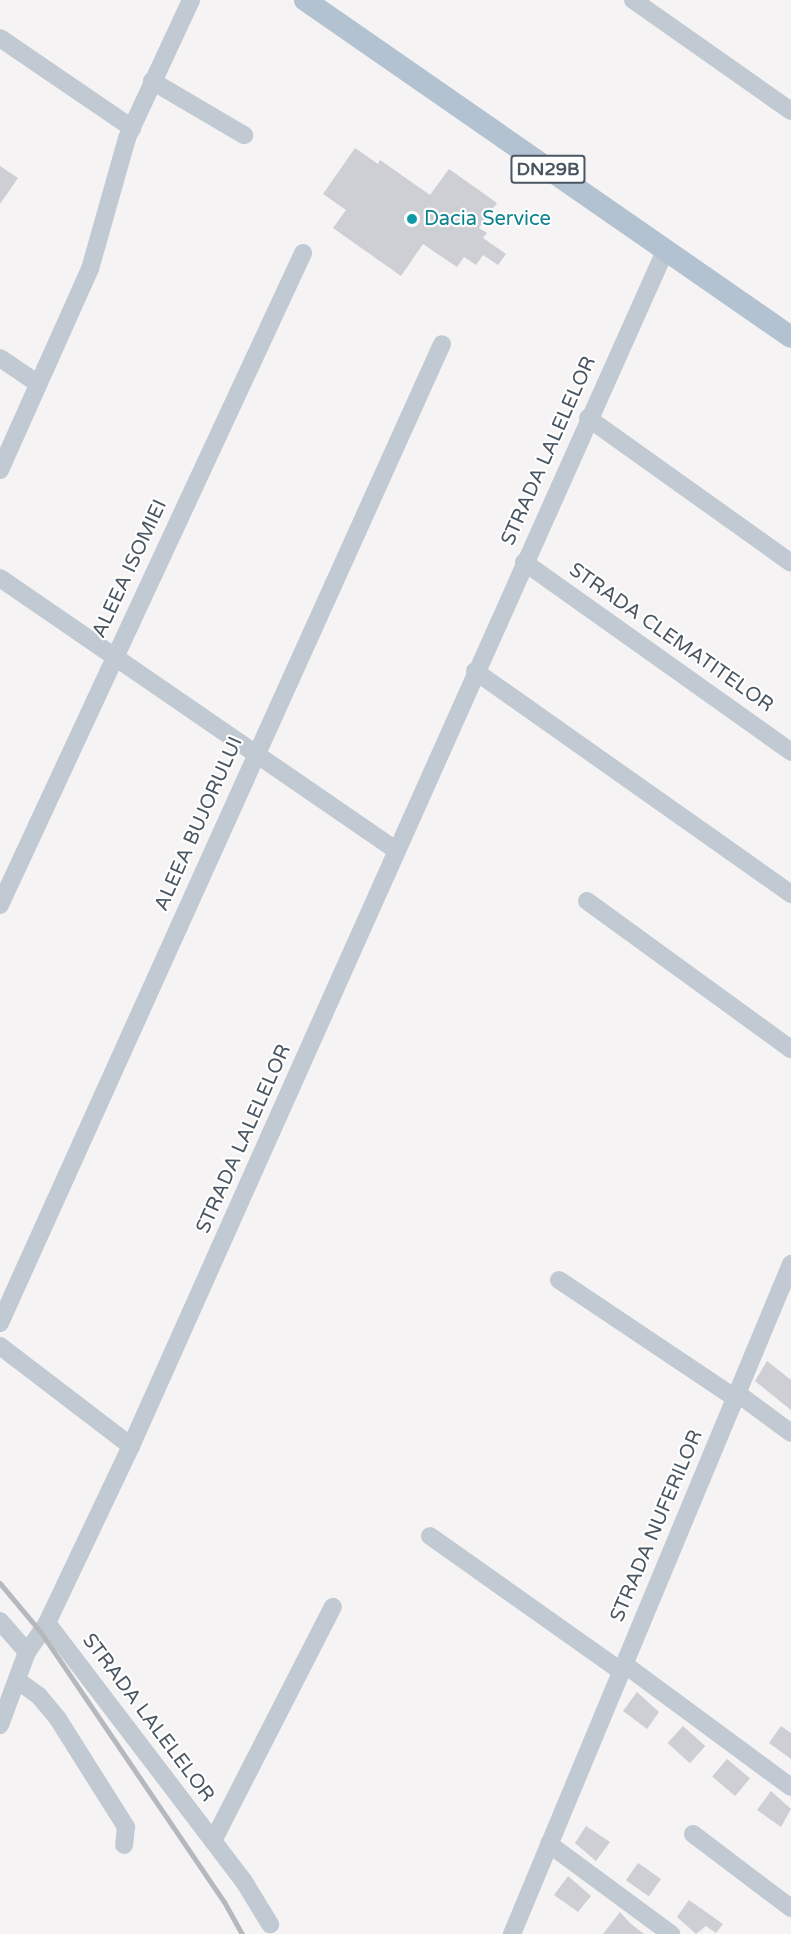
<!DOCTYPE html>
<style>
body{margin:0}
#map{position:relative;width:791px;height:1934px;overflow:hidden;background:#f5f3f3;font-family:"Varela Round",sans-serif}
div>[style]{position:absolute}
.building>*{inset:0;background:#cdcfd5;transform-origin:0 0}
.minor>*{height:18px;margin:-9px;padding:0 9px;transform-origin:9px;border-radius:9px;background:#c1cad2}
.major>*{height:22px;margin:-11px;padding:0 11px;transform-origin:11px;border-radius:11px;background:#b3c2d1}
.rail>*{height:4.5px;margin:-2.25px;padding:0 2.25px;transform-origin:2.25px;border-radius:2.25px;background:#b5b8bd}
.dots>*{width:16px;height:16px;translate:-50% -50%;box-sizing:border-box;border:3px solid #fff;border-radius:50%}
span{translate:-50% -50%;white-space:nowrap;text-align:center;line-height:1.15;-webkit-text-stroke:4.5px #fff;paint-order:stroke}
.shield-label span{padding:2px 4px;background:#fff;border:2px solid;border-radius:4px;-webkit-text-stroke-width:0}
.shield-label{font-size:18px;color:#4a5661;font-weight:700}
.culture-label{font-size:20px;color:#0d838f}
.left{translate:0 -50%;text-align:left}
.street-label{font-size:20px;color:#4a5661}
</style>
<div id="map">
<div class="building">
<i style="clip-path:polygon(355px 148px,378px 164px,380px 160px,430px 195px,449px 169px,497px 203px,479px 228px,487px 233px,483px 238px,506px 254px,498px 265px,483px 255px,476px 265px,464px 257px,457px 267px,423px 244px,401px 276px,333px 228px,346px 210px,323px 194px)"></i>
<i style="clip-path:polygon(0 166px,18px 178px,0 204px)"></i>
<i style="clip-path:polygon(767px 1361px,791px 1380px,791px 1410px,755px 1381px)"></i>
<i style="clip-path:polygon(637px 1692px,659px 1712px,647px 1729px,623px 1711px)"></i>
<i style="left:683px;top:1726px;width:30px;height:23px;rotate:42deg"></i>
<i style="clip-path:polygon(781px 1726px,791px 1733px,791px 1759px,769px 1743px)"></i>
<i style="left:727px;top:1759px;width:30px;height:23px;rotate:40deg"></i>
<i style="clip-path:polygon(771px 1791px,791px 1809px,781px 1827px,757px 1810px)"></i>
<i style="clip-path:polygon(586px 1826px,610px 1842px,596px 1861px,575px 1843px)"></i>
<i style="left:638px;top:1863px;width:28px;height:21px;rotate:35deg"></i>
<i style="clip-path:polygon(568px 1876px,591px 1896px,578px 1912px,554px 1895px)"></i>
<i style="clip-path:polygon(689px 1900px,723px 1924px,716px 1933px,706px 1926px,696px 1934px,677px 1917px)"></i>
<i style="clip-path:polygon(620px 1912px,630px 1923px,644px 1934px,603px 1934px)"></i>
</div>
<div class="minor">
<i style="left:633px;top:0;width:193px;rotate:35.1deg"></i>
<i style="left:0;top:38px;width:160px;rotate:34.3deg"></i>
<i style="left:152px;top:81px;width:107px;rotate:30.4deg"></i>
<i style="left:0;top:358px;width:45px;rotate:34deg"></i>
<i style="left:588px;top:418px;width:249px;rotate:35.5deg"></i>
<i style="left:0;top:470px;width:220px;rotate:-65.9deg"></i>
<i style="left:90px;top:269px;width:136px;rotate:-74.2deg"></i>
<i style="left:127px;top:138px;width:152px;rotate:-65.1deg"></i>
<i style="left:524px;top:562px;width:328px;rotate:35.4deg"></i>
<i style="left:0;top:578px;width:480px;rotate:34.5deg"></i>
<i style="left:475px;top:671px;width:387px;rotate:35.2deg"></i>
<i style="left:587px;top:901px;width:252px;rotate:36deg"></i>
<i style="left:0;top:905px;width:719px;rotate:-65.07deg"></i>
<i style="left:559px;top:1280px;width:212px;rotate:33.8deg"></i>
<i style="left:0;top:1323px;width:1074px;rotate:-65.7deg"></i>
<i style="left:0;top:1346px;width:165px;rotate:37.4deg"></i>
<i style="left:737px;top:1393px;width:67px;rotate:36.5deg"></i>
<i style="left:430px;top:1536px;width:234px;rotate:35.3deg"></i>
<i style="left:0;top:1621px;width:41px;rotate:48.9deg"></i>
<i style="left:47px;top:1623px;width:323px;rotate:52.7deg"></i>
<i style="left:243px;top:1880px;width:52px;rotate:58.5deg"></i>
<i style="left:624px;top:1664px;width:207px;rotate:36.4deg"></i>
<i style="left:17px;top:1680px;width:27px;rotate:36deg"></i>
<i style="left:39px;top:1696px;width:30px;rotate:50deg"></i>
<i style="left:58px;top:1719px;width:128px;rotate:57.8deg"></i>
<i style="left:126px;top:1827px;width:18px;rotate:96deg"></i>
<i style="left:0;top:1725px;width:78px;rotate:-69.7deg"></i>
<i style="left:27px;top:1652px;width:35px;rotate:-55deg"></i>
<i style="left:47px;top:1623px;width:196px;rotate:-64.6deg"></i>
<i style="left:131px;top:1446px;width:1309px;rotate:-65.92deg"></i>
<i style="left:693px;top:1834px;width:123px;rotate:37.1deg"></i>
<i style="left:213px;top:1841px;width:263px;rotate:-62.9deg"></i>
<i style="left:549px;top:1844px;width:152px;rotate:36.4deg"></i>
<i style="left:512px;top:1934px;width:726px;rotate:-67.39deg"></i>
</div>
<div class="major">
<i style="left:305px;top:0;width:591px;rotate:34.74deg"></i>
</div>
<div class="rail">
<i style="left:0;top:1583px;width:64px;rotate:50.1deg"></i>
<i style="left:41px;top:1632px;width:325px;rotate:55.8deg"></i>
<i style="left:224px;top:1901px;width:38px;rotate:61deg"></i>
</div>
<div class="dots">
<i style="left:412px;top:219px;background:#0f9aa8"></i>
</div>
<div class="shield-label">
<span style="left:548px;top:169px">DN29B</span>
</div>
<div class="culture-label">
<span class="left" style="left:424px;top:219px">Dacia Service</span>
</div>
<div class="street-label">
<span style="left:549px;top:451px;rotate:-66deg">STRADA LALELELOR</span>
<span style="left:130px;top:569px;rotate:-65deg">ALEEA ISOMIEI</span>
<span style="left:671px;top:638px;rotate:35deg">STRADA CLEMATITELOR</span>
<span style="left:199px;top:824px;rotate:-66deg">ALEEA BUJORULUI</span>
<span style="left:244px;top:1139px;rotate:-66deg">STRADA LALELELOR</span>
<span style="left:657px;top:1526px;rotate:-67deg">STRADA NUFERILOR</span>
<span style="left:148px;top:1718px;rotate:53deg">STRADA LALELELOR</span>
</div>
</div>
